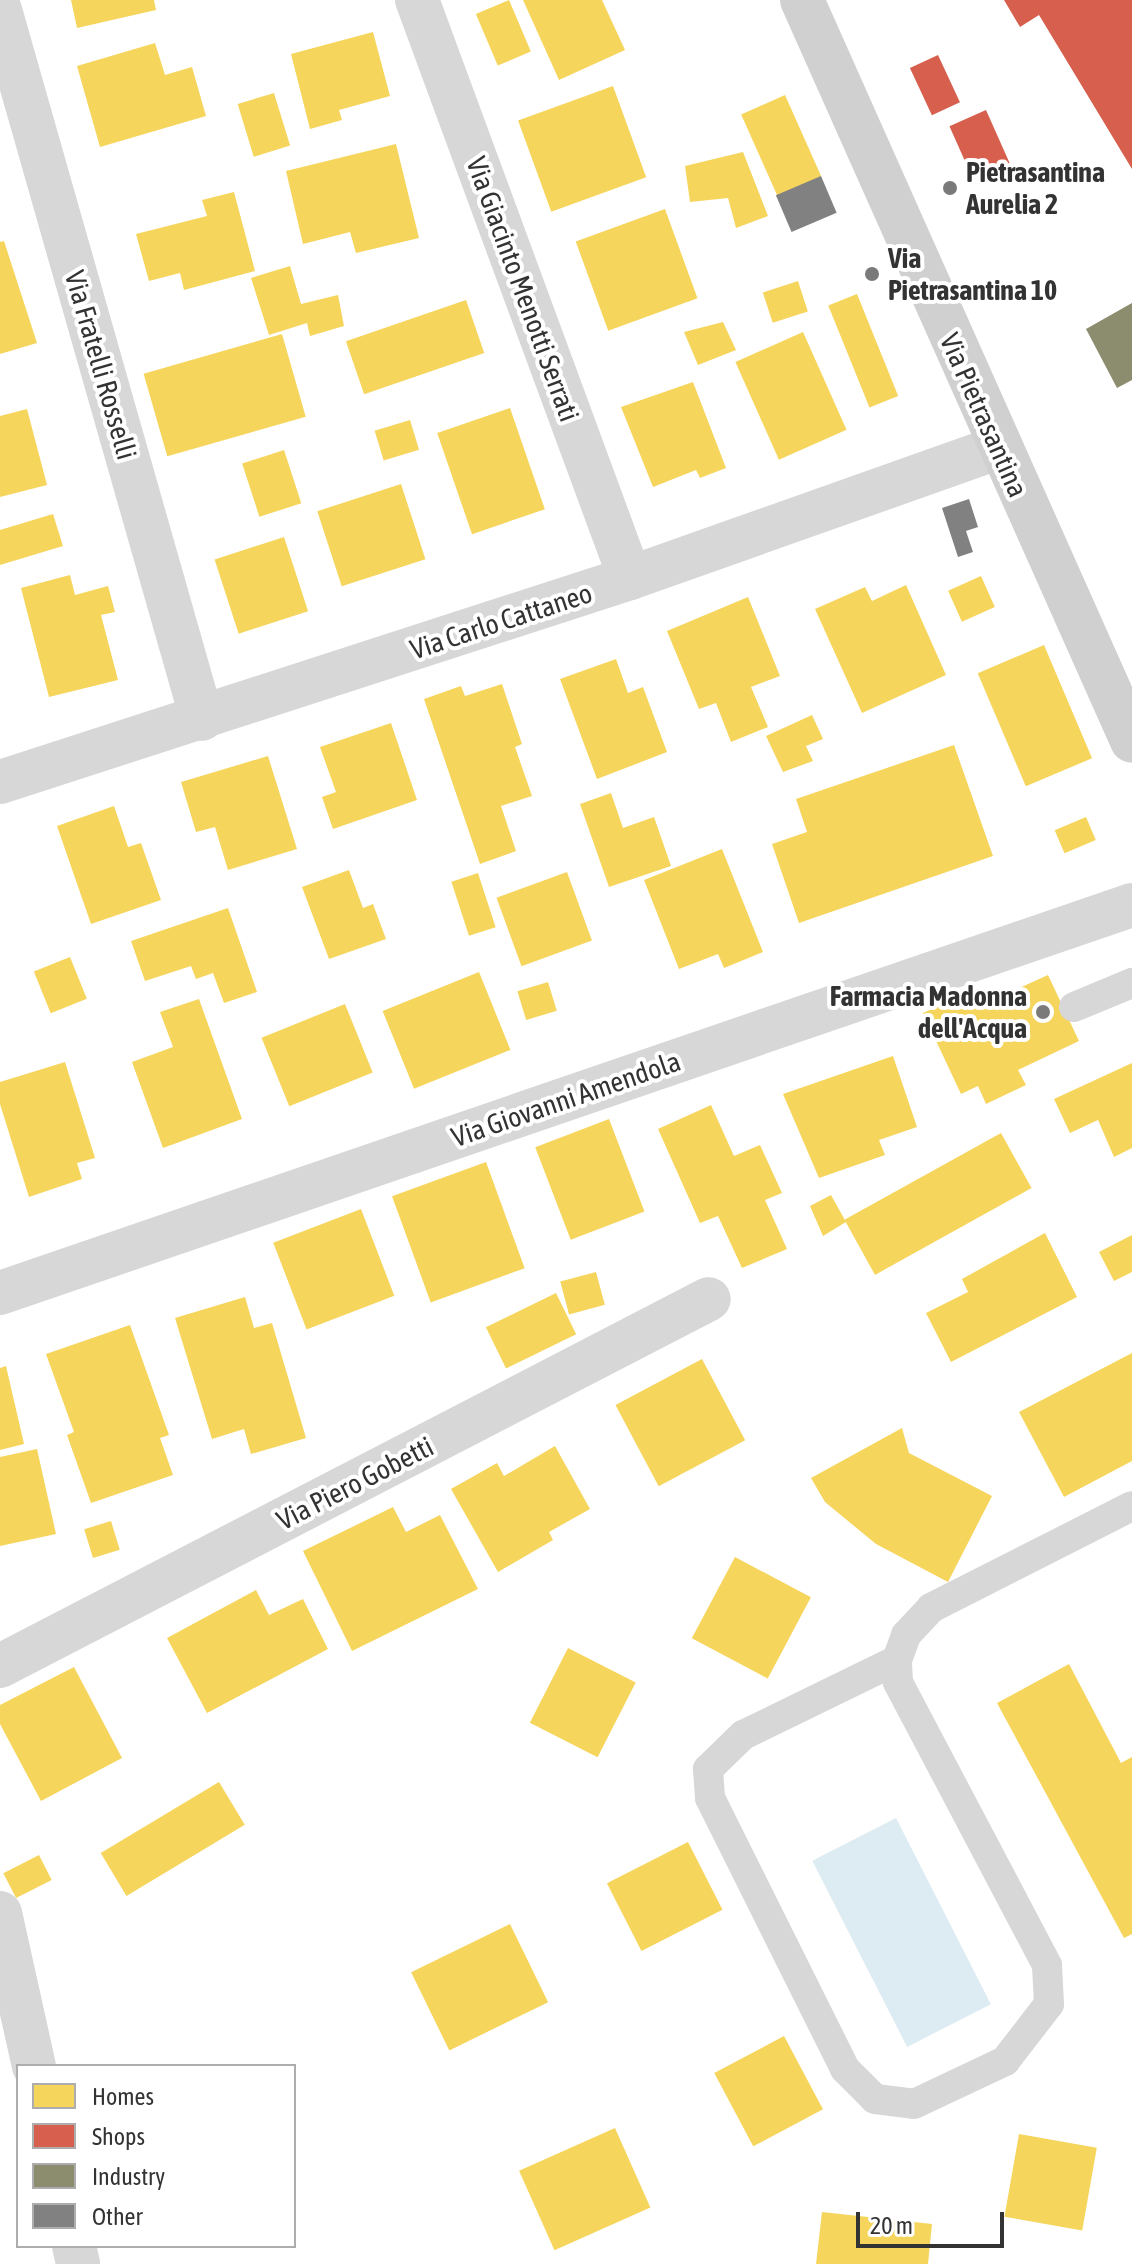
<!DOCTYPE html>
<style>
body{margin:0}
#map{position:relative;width:1132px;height:2264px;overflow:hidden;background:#fff;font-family:"Asap Condensed",sans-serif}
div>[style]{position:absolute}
.water>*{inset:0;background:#ddebf3;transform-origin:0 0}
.homes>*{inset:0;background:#f6d55c;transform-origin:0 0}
.shops>*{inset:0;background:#d6604d;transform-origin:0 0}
.industry>*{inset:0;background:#8c8c6e}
.building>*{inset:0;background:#818181;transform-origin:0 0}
.lane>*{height:30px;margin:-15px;padding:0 15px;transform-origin:15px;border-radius:15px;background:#d7d7d7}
.street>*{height:44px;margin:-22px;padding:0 22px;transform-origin:22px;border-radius:22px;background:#d7d7d7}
.secondary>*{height:44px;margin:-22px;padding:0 22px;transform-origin:22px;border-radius:22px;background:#d0d0d0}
.dots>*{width:22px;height:22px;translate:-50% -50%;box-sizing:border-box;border:4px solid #fff;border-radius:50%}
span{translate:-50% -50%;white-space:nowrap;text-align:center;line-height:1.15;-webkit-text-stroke:8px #fff;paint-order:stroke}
.poi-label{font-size:28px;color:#333;font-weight:700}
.left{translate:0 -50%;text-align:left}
.right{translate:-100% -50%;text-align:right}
.street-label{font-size:28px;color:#333}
.legend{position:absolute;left:16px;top:2064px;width:280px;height:184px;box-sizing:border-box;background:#fff;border:2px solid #adadad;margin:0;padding:10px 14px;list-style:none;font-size:24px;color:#333}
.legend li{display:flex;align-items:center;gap:16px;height:40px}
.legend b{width:40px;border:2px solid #adadad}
.scale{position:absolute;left:856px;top:2212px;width:148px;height:36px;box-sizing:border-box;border:4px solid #333;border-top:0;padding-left:10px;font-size:24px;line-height:28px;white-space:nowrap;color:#333;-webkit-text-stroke:6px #fff;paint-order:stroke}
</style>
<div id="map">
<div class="water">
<i style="left:896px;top:1818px;width:209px;height:94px;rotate:63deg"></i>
</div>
<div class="homes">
<i style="clip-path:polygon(71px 0,154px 0,156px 10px,77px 28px)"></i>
<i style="left:509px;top:0;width:56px;height:36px;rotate:67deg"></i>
<i style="clip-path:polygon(523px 0,602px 0,625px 50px,559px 80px)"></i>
<i style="clip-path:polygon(373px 32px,390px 96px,339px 110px,342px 120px,310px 129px,291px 54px)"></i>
<i style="clip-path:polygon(155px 43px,165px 75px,192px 67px,206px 116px,100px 147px,77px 66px)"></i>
<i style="left:613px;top:86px;width:97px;height:101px;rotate:70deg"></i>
<i style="left:274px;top:93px;width:55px;height:38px;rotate:73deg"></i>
<i style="left:785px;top:95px;width:89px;height:48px;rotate:66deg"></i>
<i style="clip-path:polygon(396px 144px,419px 238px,356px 253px,350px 232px,303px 244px,286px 171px)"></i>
<i style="clip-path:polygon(743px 152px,768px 216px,736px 228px,728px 198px,690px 202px,685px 166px)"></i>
<i style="clip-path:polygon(234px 192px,255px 271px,184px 290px,180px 273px,149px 281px,136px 234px,207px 216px,202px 200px)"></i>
<i style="left:665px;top:209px;width:95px;height:95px;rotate:70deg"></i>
<i style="clip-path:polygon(4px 241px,37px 343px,0 354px,0 242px)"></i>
<i style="clip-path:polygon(290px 266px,301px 304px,338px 295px,344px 326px,310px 336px,307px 323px,269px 335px,251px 278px)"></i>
<i style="left:798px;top:281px;width:32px;height:37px;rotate:72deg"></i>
<i style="left:857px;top:294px;width:110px;height:31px;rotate:68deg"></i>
<i style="left:466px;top:300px;width:56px;height:127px;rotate:71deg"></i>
<i style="clip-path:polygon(723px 322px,736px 350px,698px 365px,684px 332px)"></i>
<i style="left:803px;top:332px;width:107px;height:74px;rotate:66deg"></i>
<i style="left:282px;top:334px;width:86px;height:144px;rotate:74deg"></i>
<i style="clip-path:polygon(693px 382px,726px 468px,700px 478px,696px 470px,653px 487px,621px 407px)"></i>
<i style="left:510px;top:408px;width:107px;height:77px;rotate:71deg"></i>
<i style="clip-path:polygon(27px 409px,47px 485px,0 497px,0 416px)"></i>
<i style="left:410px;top:420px;width:31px;height:37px;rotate:73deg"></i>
<i style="left:284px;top:450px;width:56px;height:44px;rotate:72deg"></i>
<i style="left:401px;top:484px;width:79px;height:88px;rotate:72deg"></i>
<i style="clip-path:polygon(53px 514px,63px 546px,0 565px,0 530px)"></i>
<i style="left:284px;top:537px;width:78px;height:73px;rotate:72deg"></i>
<i style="clip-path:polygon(70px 575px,75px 595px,108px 586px,115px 612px,101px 615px,118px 680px,49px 697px,21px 588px)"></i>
<i style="left:981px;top:576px;width:34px;height:36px;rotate:66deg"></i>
<i style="clip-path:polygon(906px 585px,946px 675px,862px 713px,815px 609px,865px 587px,872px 601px)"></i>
<i style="clip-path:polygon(748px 597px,780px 676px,751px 687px,768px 727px,731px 742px,716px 703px,699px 709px,667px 631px)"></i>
<i style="left:1044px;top:645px;width:123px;height:72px;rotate:67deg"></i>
<i style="clip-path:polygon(616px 659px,628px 693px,643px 687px,667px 752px,597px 779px,560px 679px)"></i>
<i style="clip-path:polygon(502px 684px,522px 744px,515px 747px,532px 796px,501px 806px,516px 851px,480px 864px,424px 699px,461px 686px,465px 696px)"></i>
<i style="clip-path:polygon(812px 715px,823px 739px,806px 746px,813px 761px,783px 772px,766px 736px)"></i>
<i style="clip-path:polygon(391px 723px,417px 800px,333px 829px,322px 797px,336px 792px,320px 747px)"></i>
<i style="clip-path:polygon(954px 745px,993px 856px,799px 923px,772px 844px,807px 832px,796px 799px)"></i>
<i style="clip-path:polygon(268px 756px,297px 849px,228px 870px,215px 827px,196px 832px,181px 782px)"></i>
<i style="clip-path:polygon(611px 793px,623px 828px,654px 817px,671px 866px,609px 887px,580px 804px)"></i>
<i style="clip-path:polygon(114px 806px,128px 847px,141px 843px,161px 900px,91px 924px,57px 826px)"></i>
<i style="left:1086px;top:817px;width:25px;height:34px;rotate:67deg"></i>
<i style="clip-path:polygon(722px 849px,763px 952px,724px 968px,718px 954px,679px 969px,644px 880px)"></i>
<i style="clip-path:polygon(349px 870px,363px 908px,373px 904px,386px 939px,329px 959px,302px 887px)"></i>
<i style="left:567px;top:872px;width:73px;height:75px;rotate:70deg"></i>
<i style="left:478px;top:873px;width:57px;height:28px;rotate:72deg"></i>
<i style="clip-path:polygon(228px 908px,257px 992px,224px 1003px,213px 973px,196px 979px,191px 966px,145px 981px,131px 941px)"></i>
<i style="left:70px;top:957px;width:45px;height:39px;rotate:68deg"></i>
<i style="left:479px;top:972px;width:84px;height:104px;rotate:68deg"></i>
<i style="clip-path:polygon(1048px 975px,1079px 1041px,1018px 1070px,1026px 1085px,986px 1104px,978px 1086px,961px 1094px,923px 1013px,973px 990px,980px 1006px)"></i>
<i style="left:548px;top:982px;width:30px;height:32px;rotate:73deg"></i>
<i style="clip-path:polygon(199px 999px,242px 1119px,163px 1148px,132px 1062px,173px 1047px,160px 1012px)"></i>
<i style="left:345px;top:1004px;width:74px;height:90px;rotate:68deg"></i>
<i style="clip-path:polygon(893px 1056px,917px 1127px,879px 1140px,885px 1155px,819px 1178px,783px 1094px)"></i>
<i style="clip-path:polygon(65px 1062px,95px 1158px,77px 1163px,82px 1179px,29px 1197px,0 1104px,0 1082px)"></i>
<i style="clip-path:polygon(1132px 1063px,1132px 1148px,1114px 1157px,1098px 1120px,1070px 1133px,1054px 1099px)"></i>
<i style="clip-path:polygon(711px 1105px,734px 1156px,760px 1145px,782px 1193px,765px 1200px,787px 1249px,742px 1268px,718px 1216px,700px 1223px,658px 1129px)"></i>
<i style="left:609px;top:1119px;width:99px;height:79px;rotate:69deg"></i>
<i style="left:1001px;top:1133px;width:63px;height:179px;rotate:61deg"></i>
<i style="left:486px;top:1162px;width:113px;height:100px;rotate:70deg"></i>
<i style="clip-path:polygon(831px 1195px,846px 1222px,823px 1236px,810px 1206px)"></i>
<i style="left:361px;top:1209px;width:93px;height:94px;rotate:69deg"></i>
<i style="clip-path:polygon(1045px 1233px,1077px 1297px,951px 1362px,926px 1313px,968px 1292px,962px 1279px)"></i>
<i style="clip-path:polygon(1132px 1235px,1132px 1272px,1114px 1281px,1099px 1252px)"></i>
<i style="left:596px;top:1272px;width:34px;height:37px;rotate:75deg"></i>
<i style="left:556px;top:1293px;width:46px;height:78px;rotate:64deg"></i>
<i style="clip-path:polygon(245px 1297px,254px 1328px,272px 1323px,306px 1438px,251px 1454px,244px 1429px,212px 1439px,175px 1318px)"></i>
<i style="clip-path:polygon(130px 1325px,169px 1435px,160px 1438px,173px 1475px,91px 1503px,67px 1435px,74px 1432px,46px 1354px)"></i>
<i style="clip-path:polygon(1132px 1353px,1132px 1461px,1064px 1497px,1019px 1412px)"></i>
<i style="left:702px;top:1359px;width:92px;height:98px;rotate:62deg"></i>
<i style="clip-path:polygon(6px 1366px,24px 1444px,0 1450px,0 1368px)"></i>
<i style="clip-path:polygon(902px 1428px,909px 1453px,992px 1496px,948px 1582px,876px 1544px,825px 1502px,811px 1478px)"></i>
<i style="clip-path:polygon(555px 1446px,590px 1509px,549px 1532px,553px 1540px,498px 1572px,451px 1489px,497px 1463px,504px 1476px)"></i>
<i style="clip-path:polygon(37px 1449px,56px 1534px,0 1546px,0 1457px)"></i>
<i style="clip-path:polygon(393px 1507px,406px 1532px,440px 1515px,478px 1589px,352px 1651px,303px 1551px)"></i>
<i style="left:111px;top:1521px;width:30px;height:28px;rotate:73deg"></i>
<i style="left:735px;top:1557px;width:86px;height:92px;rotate:28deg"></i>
<i style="clip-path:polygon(256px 1590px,269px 1615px,303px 1599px,328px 1649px,207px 1713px,167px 1638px)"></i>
<i style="left:568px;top:1648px;width:76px;height:84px;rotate:27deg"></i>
<i style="clip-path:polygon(1069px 1664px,1121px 1763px,1132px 1757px,1132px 1934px,1124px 1938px,997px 1703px)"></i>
<i style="clip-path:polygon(74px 1667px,122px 1758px,41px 1801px,0 1724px,0 1705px)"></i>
<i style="left:219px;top:1782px;width:50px;height:138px;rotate:59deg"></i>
<i style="left:688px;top:1842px;width:76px;height:91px;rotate:63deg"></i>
<i style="left:39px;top:1855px;width:28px;height:40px;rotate:63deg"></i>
<i style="left:510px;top:1924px;width:87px;height:110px;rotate:64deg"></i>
<i style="left:784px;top:2036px;width:83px;height:79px;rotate:62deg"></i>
<i style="left:615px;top:2128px;width:87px;height:105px;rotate:66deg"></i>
<i style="left:1019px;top:2134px;width:79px;height:84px;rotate:10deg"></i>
<i style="clip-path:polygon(822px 2212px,932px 2224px,928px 2264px,816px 2264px)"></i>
</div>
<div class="shops">
<i style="clip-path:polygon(1004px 0,1132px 0,1132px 169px,1039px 15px,1020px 27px)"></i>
<i style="left:938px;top:55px;width:52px;height:31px;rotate:65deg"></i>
<i style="left:986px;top:110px;width:58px;height:40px;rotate:66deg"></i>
</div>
<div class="industry">
<i style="clip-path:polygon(1132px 303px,1132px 380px,1117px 388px,1086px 329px)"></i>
</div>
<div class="building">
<i style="left:821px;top:176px;width:40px;height:49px;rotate:67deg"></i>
<i style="clip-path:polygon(969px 499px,978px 527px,966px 531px,973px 552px,958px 557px,942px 508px)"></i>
</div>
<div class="lane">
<i style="left:1074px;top:1007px;width:63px;rotate:-22.5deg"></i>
<i style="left:897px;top:1660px;width:171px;rotate:154deg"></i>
<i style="left:743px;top:1735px;width:49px;rotate:135.8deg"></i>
<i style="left:708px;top:1769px;width:29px;rotate:86deg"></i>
<i style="left:710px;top:1798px;width:303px;rotate:63.5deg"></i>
<i style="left:845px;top:2069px;width:42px;rotate:45deg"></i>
<i style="left:875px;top:2099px;width:39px;rotate:7deg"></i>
<i style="left:914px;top:2104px;width:101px;rotate:-25.3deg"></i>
<i style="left:1005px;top:2061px;width:72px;rotate:-52.3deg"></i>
<i style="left:1049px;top:2004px;width:39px;rotate:-93deg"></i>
<i style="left:1047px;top:1965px;width:320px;rotate:-117.8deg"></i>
<i style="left:898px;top:1682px;width:22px;rotate:-93deg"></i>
<i style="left:897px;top:1660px;width:27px;rotate:-70deg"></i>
<i style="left:906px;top:1635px;width:37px;rotate:-47deg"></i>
<i style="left:931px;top:1608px;width:225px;rotate:-26.9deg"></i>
</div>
<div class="street">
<i style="left:417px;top:0;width:616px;rotate:69.77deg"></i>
<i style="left:0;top:10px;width:737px;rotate:74.1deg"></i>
<i style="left:0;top:782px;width:662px;rotate:-17.94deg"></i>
<i style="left:630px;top:578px;width:390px;rotate:-19.5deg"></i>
<i style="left:0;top:1293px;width:1197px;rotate:-18.92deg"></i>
<i style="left:0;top:1666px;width:798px;rotate:-27.37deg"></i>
<i style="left:0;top:1913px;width:157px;rotate:77.5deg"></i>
<i style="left:74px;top:2246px;width:18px;rotate:77deg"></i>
</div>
<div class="secondary">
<i style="left:802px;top:0;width:811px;rotate:65.99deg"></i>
</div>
<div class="dots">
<i style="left:950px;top:188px;background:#7a7a7a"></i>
<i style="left:872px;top:274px;background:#7a7a7a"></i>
<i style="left:1043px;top:1012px;background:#7a7a7a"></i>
</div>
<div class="poi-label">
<span class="left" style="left:966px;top:188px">Pietrasantina<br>Aurelia 2</span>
<span class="left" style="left:888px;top:274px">Via<br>Pietrasantina 10</span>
<span class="right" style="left:1027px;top:1012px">Farmacia Madonna<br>dell'Acqua</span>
</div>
<div class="street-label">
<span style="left:523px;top:289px;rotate:70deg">Via Giacinto Menotti Serrati</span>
<span style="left:101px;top:365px;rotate:74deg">Via Fratelli Rosselli</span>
<span style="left:984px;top:415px;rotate:66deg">Via Pietrasantina</span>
<span style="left:501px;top:621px;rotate:-18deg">Via Carlo Cattaneo</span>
<span style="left:566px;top:1099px;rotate:-19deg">Via Giovanni Amendola</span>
<span style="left:355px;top:1483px;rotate:-27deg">Via Piero Gobetti</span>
</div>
<ul class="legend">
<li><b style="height:22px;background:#f6d55c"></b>Homes</li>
<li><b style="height:22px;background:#d6604d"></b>Shops</li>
<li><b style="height:22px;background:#8c8c6e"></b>Industry</li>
<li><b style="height:22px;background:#818181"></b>Other</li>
</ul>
<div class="scale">20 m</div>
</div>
